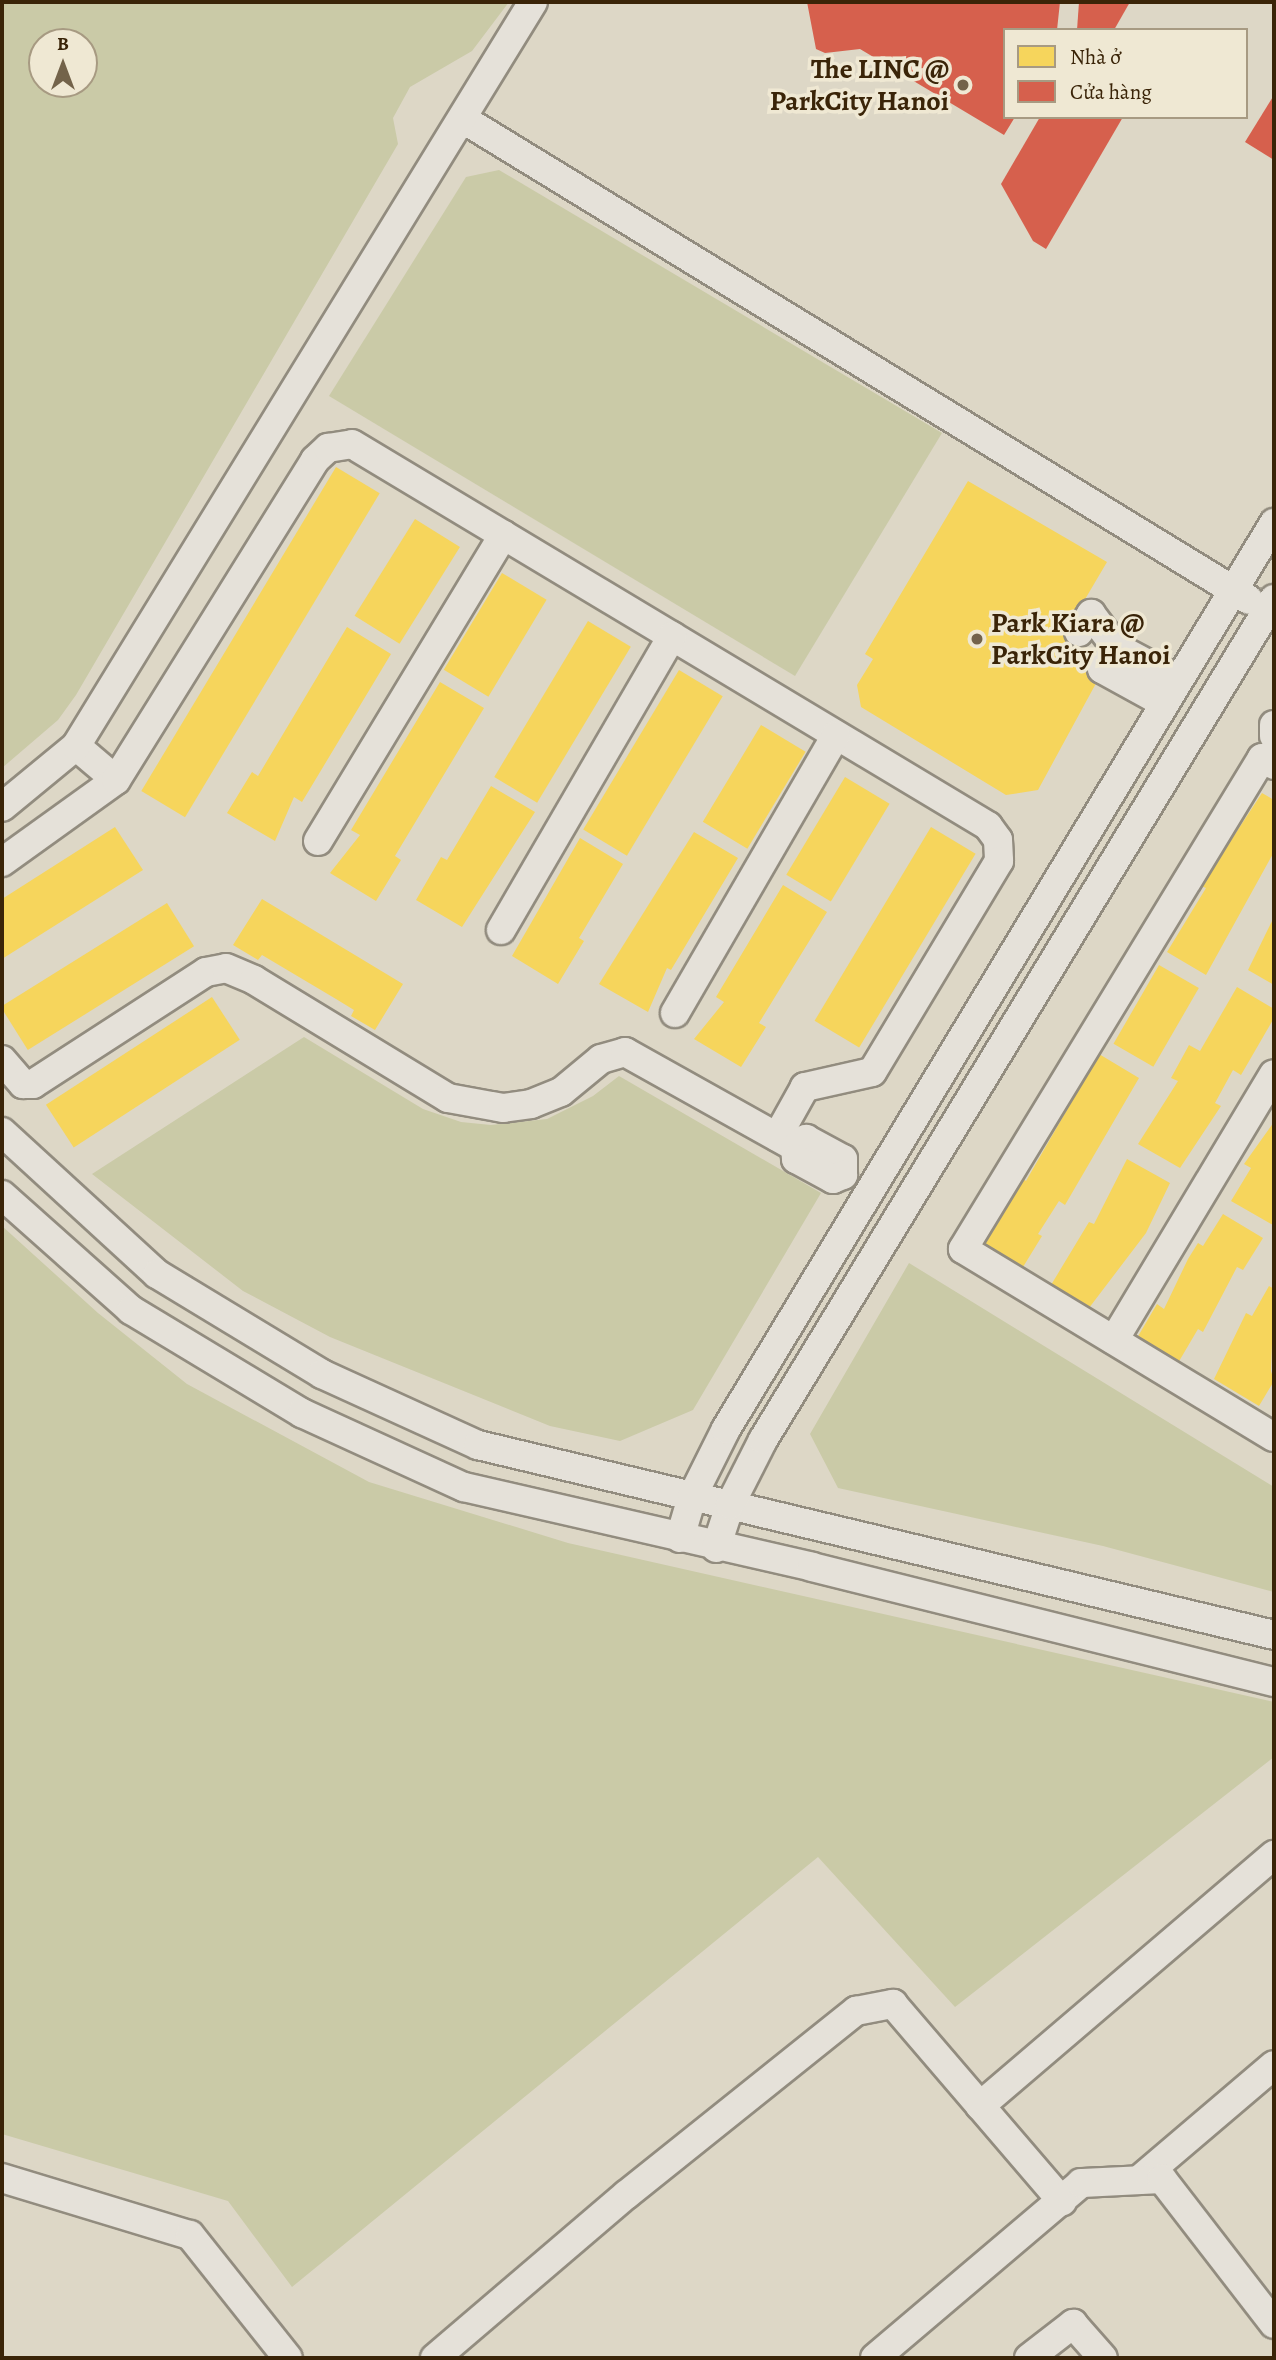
<!DOCTYPE html>
<meta charset="utf-8">
<style>
body{margin:0}
#map{position:relative;width:1276px;height:2360px;overflow:hidden;background:#ddd7c6;font-family:Alegreya,serif}
div>[style]{position:absolute}
.green>*{inset:0;background:#cacaa7}
.homes>*{inset:0;background:#f6d55c;transform-origin:0 0}
.shops>*{inset:0;background:#d6604d}
.roads{filter:drop-shadow(2px 0 #928c7f) drop-shadow(-2px 0 #928c7f) drop-shadow(0 2px #928c7f) drop-shadow(0 -2px #928c7f)}
.minor>*{height:28px;margin:-14px;padding:0 14px;transform-origin:14px;border-radius:14px;background:#e5e1d9}
.dots>*{width:19px;height:19px;translate:-50% -50%;box-sizing:border-box;border:4px solid #efe8d3;border-radius:50%}
span{translate:-50% -50%;white-space:nowrap;text-align:center;line-height:1.15;-webkit-text-stroke:7px #efe8d3;paint-order:stroke}
.poi-label{font-size:28px;color:#3a2408;font-weight:700}
.right{translate:-100% -50%;text-align:right}
.left{translate:0 -50%;text-align:left}
.frame{position:absolute;inset:0;border:4px solid #3a2408;pointer-events:none}
.legend{position:absolute;left:1003px;top:28px;width:245px;height:91px;box-sizing:border-box;background:#efe8d3;border:2px solid #a79a82;margin:0;padding:9px 12px;list-style:none;font-size:21px;color:#3a2408}
.legend li{display:flex;align-items:center;gap:14px;height:35px}
.legend b{width:35px;border:2px solid #a79a82}
.north{position:absolute;left:28px;top:28px;width:70px;height:70px;box-sizing:border-box;background:#efe8d3;border:2px solid #a79a82;border-radius:50%;rotate:0deg;font-size:19px;font-weight:700;line-height:28px;text-align:center;color:#3a2408}
.north::after{content:'';display:block;margin:auto;width:24px;height:32px;background:#73634a;clip-path:polygon(50% 0,100% 100%,50% 72%,0 100%)}
</style>
<div id="map">
<div class="green">
<i style="clip-path:polygon(evenodd,2px 2px,509px 2px,472px 51px,410px 87px,393px 118px,398px 144px,76px 695px,58px 720px,2px 768px,2px 2px,42px 42px,84px 42px,84px 84px,42px 84px,42px 42px)"></i>
<i style="clip-path:polygon(499px 170px,942px 433px,795px 676px,329px 396px,466px 177px)"></i>
<i style="clip-path:polygon(304px 1037px,423px 1109px,461px 1122px,491px 1125px,547px 1119px,593px 1096px,619px 1076px,821px 1193px,693px 1410px,620px 1441px,550px 1426px,330px 1337px,243px 1291px,92px 1174px)"></i>
<i style="clip-path:polygon(2px 1226px,98px 1313px,187px 1384px,369px 1482px,568px 1543px,1274px 1702px,1274px 1757px,955px 2007px,818px 1857px,292px 2287px,228px 2201px,2px 2134px)"></i>
<i style="clip-path:polygon(909px 1263px,1274px 1487px,1274px 1592px,1103px 1546px,838px 1488px,810px 1434px)"></i>
</div>
<div class="homes">
<i style="left:336px;top:467px;width:51px;height:378px;rotate:31deg"></i>
<i style="clip-path:polygon(968px 481px,1107px 562px,1071px 623px,1100px 676px,1038px 790px,1006px 795px,861px 707px,857px 685px,873px 659px,865px 654px)"></i>
<i style="left:415px;top:519px;width:53px;height:114px;rotate:32deg"></i>
<i style="left:502px;top:573px;width:52px;height:113px;rotate:31deg"></i>
<i style="left:588px;top:621px;width:50px;height:182px;rotate:31deg"></i>
<i style="clip-path:polygon(347px 627px,391px 654px,302px 802px,294px 797px,275px 841px,227px 813px,252px 772px,258px 776px)"></i>
<i style="left:679px;top:670px;width:51px;height:186px;rotate:31deg"></i>
<i style="clip-path:polygon(440px 682px,484px 708px,395px 856px,401px 860px,376px 901px,330px 873px,360px 835px,351px 830px)"></i>
<i style="left:761px;top:725px;width:52px;height:113px;rotate:31deg"></i>
<i style="left:845px;top:777px;width:52px;height:114px;rotate:31deg"></i>
<i style="clip-path:polygon(491px 786px,535px 812px,462px 927px,416px 900px,441px 857px,447px 860px)"></i>
<i style="clip-path:polygon(1262px 793px,1274px 800px,1274px 852px,1206px 975px,1167px 952px,1206px 888px,1201px 886px)"></i>
<i style="clip-path:polygon(115px 827px,143px 870px,2px 959px,2px 899px)"></i>
<i style="left:931px;top:827px;width:52px;height:226px;rotate:31deg"></i>
<i style="clip-path:polygon(694px 832px,738px 858px,671px 970px,667px 968px,648px 1012px,599px 984px)"></i>
<i style="clip-path:polygon(580px 838px,623px 864px,579px 938px,584px 941px,558px 984px,512px 956px)"></i>
<i style="clip-path:polygon(783px 885px,827px 912px,759px 1023px,766px 1027px,741px 1067px,694px 1039px,724px 1002px,716px 997px)"></i>
<i style="clip-path:polygon(262px 899px,403px 984px,375px 1030px,351px 1016px,354px 1010px,336px 999px,262px 955px,258px 960px,233px 945px)"></i>
<i style="left:167px;top:903px;width:51px;height:196px;rotate:58deg"></i>
<i style="clip-path:polygon(1274px 917px,1274px 985px,1248px 970px)"></i>
<i style="left:1159px;top:965px;width:46px;height:91px;rotate:30deg"></i>
<i style="clip-path:polygon(1237px 987px,1274px 1009px,1274px 1018px,1241px 1075px,1233px 1070px,1215px 1103px,1221px 1106px,1180px 1168px,1138px 1144px,1178px 1081px,1171px 1078px,1189px 1045px,1200px 1051px)"></i>
<i style="left:212px;top:997px;width:51px;height:198px;rotate:57deg"></i>
<i style="clip-path:polygon(1099px 1054px,1139px 1078px,1065px 1205px,1059px 1201px,1038px 1234px,1042px 1236px,1023px 1267px,985px 1244px,1004px 1213px,999px 1210px,1020px 1176px,1026px 1181px)"></i>
<i style="clip-path:polygon(1274px 1122px,1274px 1224px,1273px 1225px,1231px 1201px,1251px 1168px,1244px 1164px)"></i>
<i style="clip-path:polygon(1127px 1159px,1170px 1183px,1146px 1233px,1089px 1308px,1051px 1285px,1089px 1222px,1094px 1224px)"></i>
<i style="clip-path:polygon(1223px 1214px,1263px 1238px,1243px 1270px,1237px 1267px,1203px 1332px,1198px 1329px,1178px 1363px,1137px 1338px,1157px 1304px,1164px 1309px,1188px 1259px,1198px 1243px,1203px 1246px)"></i>
<i style="clip-path:polygon(1269px 1286px,1274px 1289px,1271px 1371px,1274px 1381px,1259px 1406px,1214px 1379px,1246px 1313px,1252px 1316px)"></i>
</div>
<div class="shops">
<i style="clip-path:polygon(807px 2px,1060px 2px,1057px 30px,1005px 30px,1005px 117px,1015px 117px,1004px 135px,860px 49px,825px 53px,816px 49px)"></i>
<i style="clip-path:polygon(1079px 2px,1130px 2px,1114px 30px,1077px 30px)"></i>
<i style="clip-path:polygon(1274px 95px,1274px 160px,1245px 142px)"></i>
<i style="clip-path:polygon(1040px 117px,1123px 117px,1046px 249px,1033px 241px,1001px 184px)"></i>
</div>
<div class="roads">
<div class="minor">
<i style="left:463px;top:119px;width:921px;rotate:31.46deg"></i>
<i style="left:1079px;top:632px;width:22px;rotate:-56deg"></i>
<i style="left:1091px;top:614px;width:41px;rotate:52.9deg"></i>
<i style="left:1116px;top:647px;width:26px;rotate:122deg"></i>
<i style="left:1102px;top:669px;width:71px;rotate:28.7deg"></i>
<i style="left:1116px;top:647px;width:70px;rotate:28deg"></i>
<i style="left:1274px;top:725px;width:11px;rotate:90deg"></i>
<i style="left:76px;top:746px;width:52px;rotate:40.4deg"></i>
<i style="left:1274px;top:765px;width:14px;rotate:-150deg"></i>
<i style="left:1262px;top:758px;width:575px;rotate:121.34deg"></i>
<i style="left:963px;top:1249px;width:363px;rotate:31.2deg"></i>
<i style="left:2px;top:807px;width:96px;rotate:-39.5deg"></i>
<i style="left:76px;top:746px;width:873px;rotate:-58.44deg"></i>
<i style="left:318px;top:841px;width:358px;rotate:-58.8deg"></i>
<i style="left:2px;top:862px;width:140px;rotate:-35.7deg"></i>
<i style="left:116px;top:780px;width:377px;rotate:-58.1deg"></i>
<i style="left:315px;top:460px;width:18px;rotate:-43deg"></i>
<i style="left:328px;top:448px;width:24px;rotate:-9deg"></i>
<i style="left:352px;top:444px;width:742px;rotate:30.99deg"></i>
<i style="left:988px;top:826px;width:17px;rotate:54deg"></i>
<i style="left:998px;top:840px;width:21px;rotate:87deg"></i>
<i style="left:999px;top:861px;width:246px;rotate:121deg"></i>
<i style="left:872px;top:1072px;width:69px;rotate:167.4deg"></i>
<i style="left:805px;top:1087px;width:57px;rotate:119.2deg"></i>
<i style="left:501px;top:930px;width:340px;rotate:-59.8deg"></i>
<i style="left:675px;top:1013px;width:321px;rotate:-59.9deg"></i>
<i style="left:2px;top:1060px;width:32px;rotate:49deg"></i>
<i style="left:23px;top:1084px;width:10px"></i>
<i style="left:33px;top:1084px;width:206px;rotate:-32.9deg"></i>
<i style="left:206px;top:972px;width:20px;rotate:-11deg"></i>
<i style="left:226px;top:968px;width:30px;rotate:23deg"></i>
<i style="left:254px;top:980px;width:227px;rotate:31.3deg"></i>
<i style="left:448px;top:1098px;width:56px;rotate:10.3deg"></i>
<i style="left:503px;top:1108px;width:28px;rotate:-8deg"></i>
<i style="left:531px;top:1104px;width:32px;rotate:-22deg"></i>
<i style="left:561px;top:1092px;width:52px;rotate:-39.5deg"></i>
<i style="left:601px;top:1059px;width:25px;rotate:-16deg"></i>
<i style="left:625px;top:1052px;width:195px;rotate:29.2deg"></i>
<i style="left:2px;top:1132px;width:210px;rotate:42.5deg"></i>
<i style="left:157px;top:1274px;width:193px;rotate:31.2deg"></i>
<i style="left:322px;top:1374px;width:171px;rotate:24.5deg"></i>
<i style="left:478px;top:1445px;width:818px;rotate:13.42deg"></i>
<i style="left:795px;top:1147px;width:14px;rotate:-36deg"></i>
<i style="left:806px;top:1139px;width:42px;rotate:28.4deg"></i>
<i style="left:843px;top:1159px;width:16px;rotate:90deg"></i>
<i style="left:795px;top:1147px;width:12px;rotate:85deg"></i>
<i style="left:796px;top:1159px;width:42px;rotate:28.4deg"></i>
<i style="left:833px;top:1179px;width:11px;rotate:-22deg"></i>
<i style="left:2px;top:1195px;width:173px;rotate:41.7deg"></i>
<i style="left:131px;top:1310px;width:200px;rotate:31.1deg"></i>
<i style="left:302px;top:1413px;width:178px;rotate:24.6deg"></i>
<i style="left:464px;top:1487px;width:357px;rotate:12.9deg"></i>
<i style="left:812px;top:1567px;width:476px;rotate:14deg"></i>
<i style="left:1114px;top:1340px;width:310px;rotate:-59deg"></i>
<i style="left:680px;top:1538px;width:43px;rotate:-73.7deg"></i>
<i style="left:692px;top:1497px;width:76px;rotate:-63.4deg"></i>
<i style="left:726px;top:1429px;width:1059px;rotate:-58.83deg"></i>
<i style="left:716px;top:1548px;width:45px;rotate:-72deg"></i>
<i style="left:730px;top:1505px;width:73px;rotate:-63.1deg"></i>
<i style="left:763px;top:1440px;width:984px;rotate:-58.72deg"></i>
<i style="left:980px;top:2106px;width:387px;rotate:-40.5deg"></i>
<i style="left:2px;top:2178px;width:196px;rotate:16.9deg"></i>
<i style="left:190px;top:2235px;width:157px;rotate:51.5deg"></i>
<i style="left:1139px;top:2180px;width:177px;rotate:-40.4deg"></i>
<i style="left:435px;top:2358px;width:251px;rotate:-40.5deg"></i>
<i style="left:626px;top:2195px;width:295px;rotate:-38.7deg"></i>
<i style="left:856px;top:2011px;width:38px;rotate:-11deg"></i>
<i style="left:893px;top:2004px;width:260px;rotate:49.4deg"></i>
<i style="left:875px;top:2358px;width:270px;rotate:-40.3deg"></i>
<i style="left:1081px;top:2183px;width:81px;rotate:-2.8deg"></i>
<i style="left:1162px;top:2179px;width:183px;rotate:52.3deg"></i>
<i style="left:1029px;top:2358px;width:56px;rotate:-37.7deg"></i>
<i style="left:1073px;top:2324px;width:45px;rotate:48.6deg"></i>
</div>
</div>
<div class="dots">
<i style="left:963px;top:85px;background:#73634a"></i>
<i style="left:977px;top:639px;background:#73634a"></i>
</div>
<div class="poi-label">
<span class="right" style="left:949px;top:85px">The LINC @<br>ParkCity Hanoi</span>
<span class="left" style="left:991px;top:639px">Park Kiara @<br>ParkCity Hanoi</span>
</div>
<div class="frame"></div>
<ul class="legend">
<li><b style="height:19px;background:#f6d55c"></b>Nhà ở</li>
<li><b style="height:19px;background:#d6604d"></b>Cửa hàng</li>
</ul>
<div class="north">B</div>
</div>
